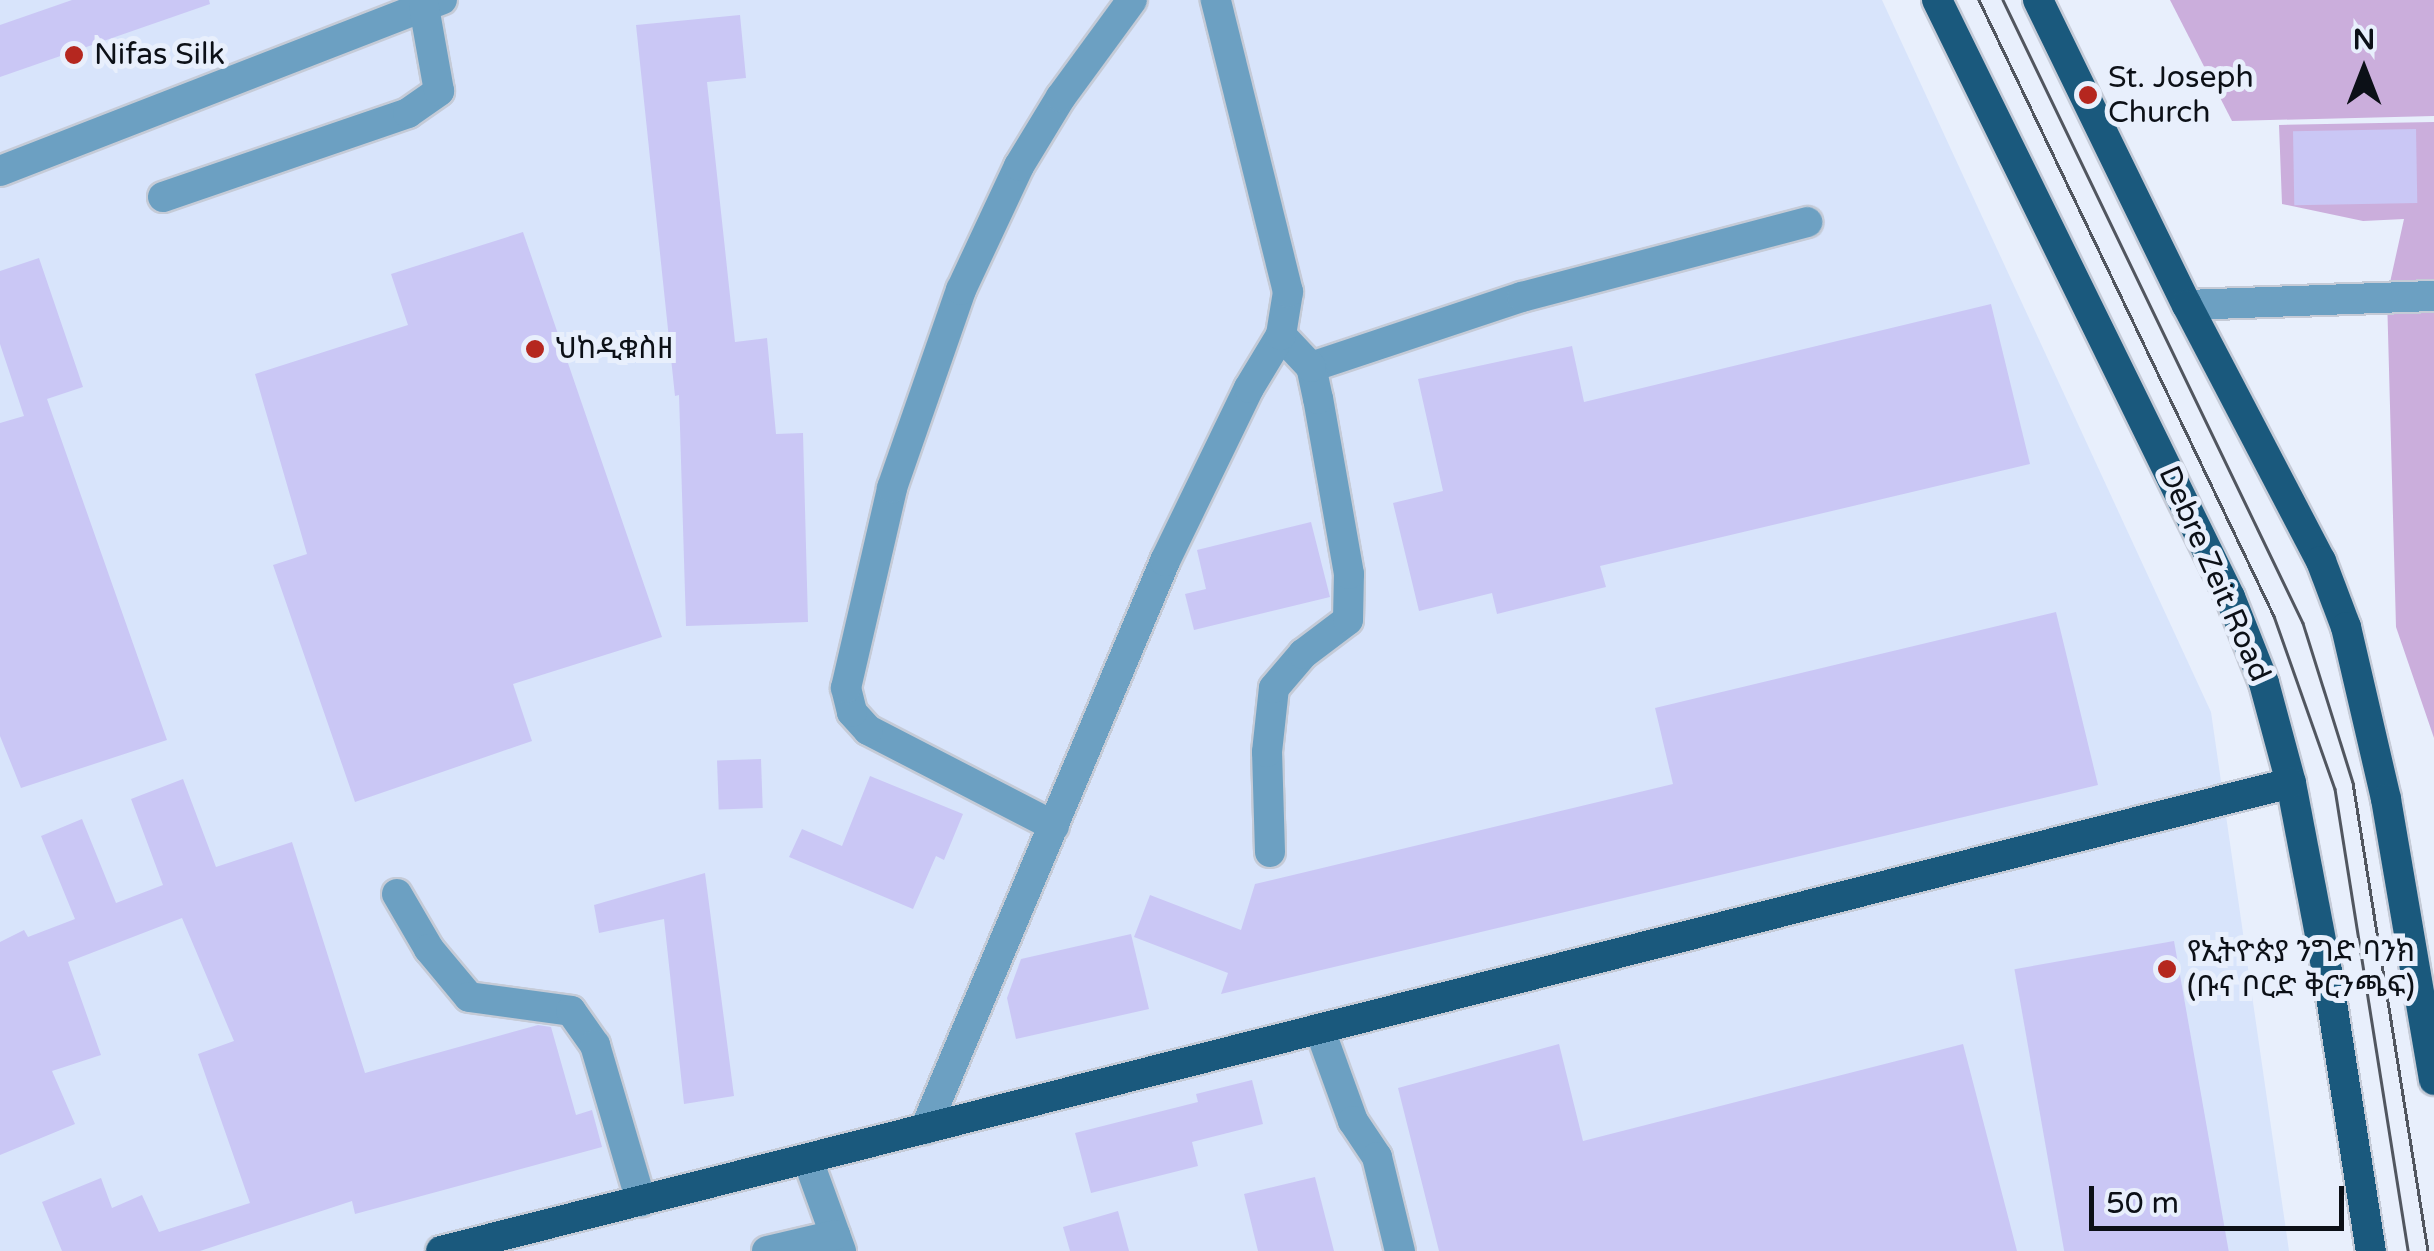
<!DOCTYPE html>
<meta charset="utf-8">
<style>
body{margin:0}
#map{position:relative;width:2434px;height:1251px;overflow:hidden;background:#e8effc;font-family:"Varela Round","Noto Sans Ethiopic",sans-serif}
div>[style]{position:absolute}
.built>*{inset:0;background:#d8e4fb}
.green>*{inset:0;background:#cbaedc}
.building>*{inset:0;background:#cac7f5;transform-origin:0 0}
.roads{filter:drop-shadow(2px 0 #c5cbd7) drop-shadow(-2px 0 #c5cbd7) drop-shadow(0 2px #c5cbd7) drop-shadow(0 -2px #c5cbd7)}
.minor>*{height:30px;margin:-15px;padding:0 15px;transform-origin:15px;border-radius:15px;background:#6ca0c2}
.major>*{height:30px;margin:-15px;padding:0 15px;transform-origin:15px;border-radius:15px;background:#1a597d}
.tram>*{height:2.5px;margin:-1.25px;padding:0 1.25px;transform-origin:1.25px;border-radius:1.25px;background:#51565f}
.dots>*{width:28px;height:28px;translate:-50% -50%;box-sizing:border-box;border:5px solid #e8effc;border-radius:50%}
span{translate:-50% -50%;white-space:nowrap;text-align:center;line-height:1.15;-webkit-text-stroke:10px #e8effc;paint-order:stroke}
.poi-label{font-size:30px;color:#0c1017}
.left{translate:0 -50%;text-align:left}
.street-label{font-size:30px;color:#0c1017}
.north{position:absolute;left:2314px;top:20px;width:100px;height:100px;-webkit-text-stroke:8px #e8effc;paint-order:stroke;rotate:0deg;font-size:28px;font-weight:700;line-height:40px;text-align:center;color:#0c1017}
.north::after{content:'';display:block;margin:auto;width:35px;height:45px;background:#0c1017;clip-path:polygon(50% 0,100% 100%,50% 72%,0 100%)}
.scale{position:absolute;left:2089px;top:1186px;width:255px;height:45px;box-sizing:border-box;border:5px solid #0c1017;border-top:0;padding-left:12px;font-size:30px;line-height:35px;white-space:nowrap;color:#0c1017;-webkit-text-stroke:8px #e8effc;paint-order:stroke}
</style>
<div id="map">
<div class="built">
<i style="clip-path:polygon(0 0,1882px 0,2211px 712px,2289px 1251px,0 1251px)"></i>
</div>
<div class="green">
<i style="clip-path:polygon(2170px 0,2434px 0,2434px 116px,2232px 121px)"></i>
<i style="clip-path:polygon(2434px 122px,2434px 738px,2396px 627px,2387px 296px,2404px 219px,2363px 221px,2282px 204px,2279px 125px)"></i>
</div>
<div class="building">
<i style="clip-path:polygon(72px 0,209px 0,210px 4px,0 77px,0 25px)"></i>
<i style="clip-path:polygon(740px 15px,746px 78px,707px 82px,735px 342px,767px 338px,776px 434px,803px 433px,808px 622px,686px 626px,679px 395px,675px 396px,636px 25px)"></i>
<i style="left:2416px;top:129px;width:74px;height:123px;rotate:89deg"></i>
<i style="clip-path:polygon(523px 232px,662px 637px,513px 684px,532px 741px,355px 802px,273px 565px,307px 554px,255px 374px,408px 325px,391px 274px)"></i>
<i style="clip-path:polygon(39px 258px,83px 387px,47px 399px,167px 740px,21px 788px,0 736px,0 423px,24px 416px,0 344px,0 271px)"></i>
<i style="clip-path:polygon(1991px 304px,2030px 464px,1600px 566px,1606px 587px,1497px 614px,1492px 593px,1419px 611px,1393px 503px,1443px 491px,1418px 379px,1572px 346px,1584px 402px)"></i>
<i style="clip-path:polygon(1311px 522px,1330px 597px,1194px 630px,1185px 594px,1206px 589px,1197px 550px)"></i>
<i style="clip-path:polygon(2056px 612px,2098px 785px,1221px 994px,1228px 973px,1134px 937px,1150px 895px,1241px 930px,1255px 884px,1673px 784px,1655px 708px)"></i>
<i style="left:761px;top:759px;width:49px;height:44px;rotate:88deg"></i>
<i style="clip-path:polygon(870px 776px,963px 814px,944px 860px,936px 856px,913px 909px,789px 857px,802px 829px,842px 846px)"></i>
<i style="clip-path:polygon(183px 779px,216px 867px,292px 842px,365px 1073px,538px 1025px,551px 1027px,576px 1115px,592px 1110px,602px 1147px,355px 1214px,352px 1201px,200px 1251px,62px 1251px,42px 1202px,101px 1178px,112px 1208px,142px 1195px,159px 1232px,250px 1203px,198px 1054px,234px 1041px,182px 918px,68px 962px,101px 1055px,52px 1071px,75px 1124px,0 1155px,0 942px,24px 930px,28px 937px,75px 919px,41px 836px,82px 819px,116px 903px,163px 885px,131px 799px)"></i>
<i style="clip-path:polygon(705px 873px,734px 1096px,684px 1104px,664px 919px,599px 933px,594px 905px)"></i>
<i style="clip-path:polygon(1131px 934px,1149px 1009px,1016px 1039px,1007px 998px,1021px 959px)"></i>
<i style="left:2174px;top:941px;width:315px;height:162px;rotate:80deg"></i>
<i style="clip-path:polygon(1559px 1044px,1583px 1141px,1963px 1044px,2017px 1251px,1439px 1251px,1398px 1088px)"></i>
<i style="clip-path:polygon(1252px 1080px,1263px 1124px,1192px 1142px,1198px 1166px,1091px 1193px,1075px 1133px,1198px 1102px,1196px 1094px)"></i>
<i style="clip-path:polygon(1315px 1177px,1334px 1251px,1258px 1251px,1244px 1194px)"></i>
<i style="clip-path:polygon(1118px 1211px,1129px 1251px,1070px 1251px,1063px 1227px)"></i>
</div>
<div class="roads">
<div class="minor">
<i style="left:0;top:171px;width:474px;rotate:-21.2deg"></i>
<i style="left:163px;top:197px;width:259px;rotate:-18.9deg"></i>
<i style="left:408px;top:113px;width:38px;rotate:-35deg"></i>
<i style="left:439px;top:91px;width:85px;rotate:-100.1deg"></i>
<i style="left:2187px;top:305px;width:247px;rotate:-2.1deg"></i>
<i style="left:1311px;top:367px;width:222px;rotate:-18.4deg"></i>
<i style="left:1522px;top:297px;width:295px;rotate:-14.7deg"></i>
<i style="left:1054px;top:826px;width:209px;rotate:-152.7deg"></i>
<i style="left:868px;top:730px;width:24px;rotate:-132deg"></i>
<i style="left:852px;top:712px;width:25px;rotate:-104deg"></i>
<i style="left:846px;top:688px;width:205px;rotate:-77deg"></i>
<i style="left:892px;top:488px;width:210px;rotate:-70.8deg"></i>
<i style="left:961px;top:290px;width:137px;rotate:-64.9deg"></i>
<i style="left:1019px;top:166px;width:81px;rotate:-58.7deg"></i>
<i style="left:1061px;top:97px;width:120px;rotate:-53.8deg"></i>
<i style="left:1270px;top:852px;width:100px;rotate:-91.7deg"></i>
<i style="left:1267px;top:752px;width:64px;rotate:-83.8deg"></i>
<i style="left:1274px;top:688px;width:45px;rotate:-49.5deg"></i>
<i style="left:1303px;top:654px;width:56px;rotate:-37.1deg"></i>
<i style="left:1348px;top:620px;width:46px;rotate:-88.8deg"></i>
<i style="left:1349px;top:574px;width:178px;rotate:-100deg"></i>
<i style="left:1318px;top:399px;width:33px;rotate:-102deg"></i>
<i style="left:1311px;top:367px;width:44px;rotate:-133.2deg"></i>
<i style="left:397px;top:894px;width:64px;rotate:59.8deg"></i>
<i style="left:429px;top:949px;width:62px;rotate:50.2deg"></i>
<i style="left:469px;top:997px;width:103px;rotate:7.8deg"></i>
<i style="left:571px;top:1011px;width:42px;rotate:54.8deg"></i>
<i style="left:595px;top:1045px;width:163px;rotate:73.6deg"></i>
<i style="left:1320px;top:1030px;width:97px;rotate:70.1deg"></i>
<i style="left:1353px;top:1121px;width:43px;rotate:56.3deg"></i>
<i style="left:1377px;top:1157px;width:97px;rotate:76.3deg"></i>
<i style="left:925px;top:1129px;width:617px;rotate:-67.09deg"></i>
<i style="left:1165px;top:561px;width:192px;rotate:-64.1deg"></i>
<i style="left:1249px;top:388px;width:62px;rotate:-58.9deg"></i>
<i style="left:1281px;top:335px;width:44px;rotate:-80.8deg"></i>
<i style="left:1288px;top:292px;width:301px;rotate:-103.9deg"></i>
<i style="left:808px;top:1160px;width:97px;rotate:70.1deg"></i>
<i style="left:767px;top:1251px;width:70px;rotate:-13.2deg"></i>
</div>
<div class="major">
<i style="left:1937px;top:0;width:665px;rotate:63.86deg"></i>
<i style="left:2230px;top:597px;width:92px;rotate:68.4deg"></i>
<i style="left:2264px;top:683px;width:104px;rotate:74.9deg"></i>
<i style="left:2291px;top:783px;width:191px;rotate:79.2deg"></i>
<i style="left:2327px;top:971px;width:283px;rotate:81.1deg"></i>
<i style="left:2038px;top:0;width:339px;rotate:64deg"></i>
<i style="left:2187px;top:305px;width:289px;rotate:62.4deg"></i>
<i style="left:2321px;top:561px;width:71px;rotate:69.3deg"></i>
<i style="left:2346px;top:627px;width:177px;rotate:76.9deg"></i>
<i style="left:2386px;top:799px;width:285px;rotate:80.3deg"></i>
<i style="left:441px;top:1251px;width:1908px;rotate:-14.2deg"></i>
</div>
</div>
<div class="tram">
<i style="left:1979px;top:0;width:683px;rotate:64.41deg"></i>
<i style="left:2274px;top:616px;width:183px;rotate:70.6deg"></i>
<i style="left:2335px;top:789px;width:468px;rotate:81deg"></i>
<i style="left:2003px;top:0;width:691px;rotate:64.29deg"></i>
<i style="left:2303px;top:623px;width:168px;rotate:72.6deg"></i>
<i style="left:2353px;top:783px;width:474px;rotate:80.9deg"></i>
</div>
<div class="dots">
<i style="left:74px;top:55px;background:#b5271f"></i>
<i style="left:2088px;top:95px;background:#b5271f"></i>
<i style="left:535px;top:349px;background:#b5271f"></i>
<i style="left:2167px;top:969px;background:#b5271f"></i>
</div>
<div class="poi-label">
<span class="left" style="left:94px;top:55px">Nifas Silk</span>
<span class="left" style="left:2108px;top:95px">St. Joseph<br>Church</span>
<span class="left" style="left:555px;top:349px">ህከዲቁስዘ</span>
<span class="left" style="left:2187px;top:969px">የኢትዮጵያ ንግድ ባንክ<br>(ቡና ቦርድ ቅርንጫፍ)</span>
</div>
<div class="street-label">
<span style="left:2214px;top:574px;rotate:66deg">Debre Zeit Road</span>
</div>
<div class="north">N</div>
<div class="scale">50 m</div>
</div>
